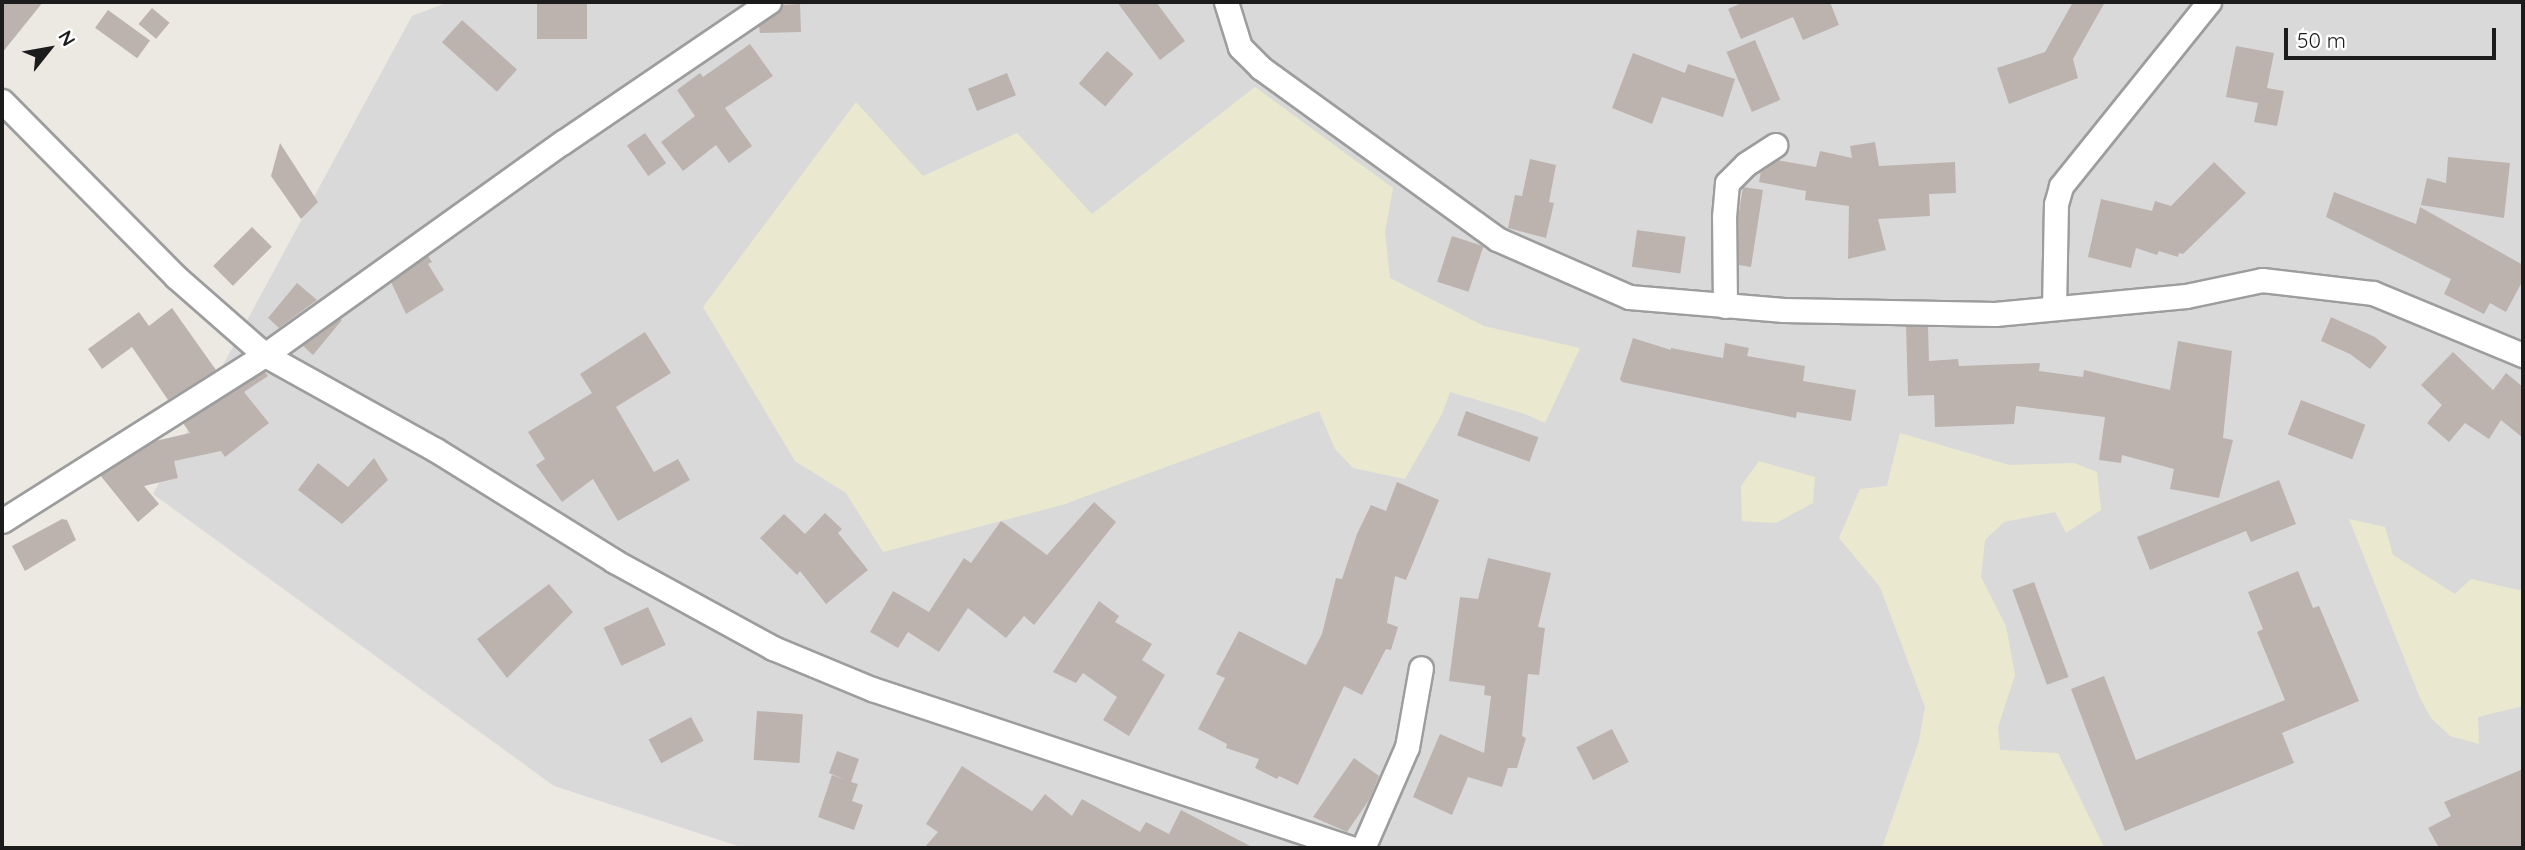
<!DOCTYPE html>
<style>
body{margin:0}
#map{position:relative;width:2525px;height:850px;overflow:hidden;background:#ece8e2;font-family:Quicksand,sans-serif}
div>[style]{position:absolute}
.residential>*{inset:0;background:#dad9d9}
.farmland>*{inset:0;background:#eae9cf}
.building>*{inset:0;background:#bcb3af;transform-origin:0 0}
.roads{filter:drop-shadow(2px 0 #9d9d9d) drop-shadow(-2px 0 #9d9d9d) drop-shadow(0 2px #9d9d9d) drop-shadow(0 -2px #9d9d9d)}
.street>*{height:23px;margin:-11.5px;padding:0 11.5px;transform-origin:11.5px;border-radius:11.5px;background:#fff}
span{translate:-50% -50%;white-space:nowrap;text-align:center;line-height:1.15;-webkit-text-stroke:6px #fff;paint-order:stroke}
.frame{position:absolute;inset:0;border:4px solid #1c1c1c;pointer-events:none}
.north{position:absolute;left:14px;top:14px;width:70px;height:70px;-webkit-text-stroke:5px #fff;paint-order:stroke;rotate:59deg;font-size:19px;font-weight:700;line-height:28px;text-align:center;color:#1c1c1c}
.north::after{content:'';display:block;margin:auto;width:24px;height:32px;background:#1c1c1c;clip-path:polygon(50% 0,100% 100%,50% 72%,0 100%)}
.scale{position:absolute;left:2284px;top:28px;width:212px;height:32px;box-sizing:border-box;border:4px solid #1c1c1c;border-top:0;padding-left:9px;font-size:21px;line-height:24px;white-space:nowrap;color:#1c1c1c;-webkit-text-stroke:5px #fff;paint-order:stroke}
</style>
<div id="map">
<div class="residential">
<i style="clip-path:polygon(449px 2px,2523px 2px,2523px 848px,744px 848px,554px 786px,153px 494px,412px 16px)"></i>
</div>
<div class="farmland">
<i style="clip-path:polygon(1255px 87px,1393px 188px,1385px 232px,1390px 278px,1484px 326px,1580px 348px,1545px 423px,1525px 414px,1450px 392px,1442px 414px,1405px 479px,1353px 468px,1335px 449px,1319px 411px,1062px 505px,883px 552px,846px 493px,795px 461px,703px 307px,856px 102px,923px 176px,1017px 133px,1092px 214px)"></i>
<i style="clip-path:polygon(1900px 433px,2009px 465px,2074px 463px,2097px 472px,2101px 510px,2066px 533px,2055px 512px,2004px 522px,1985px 540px,1981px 577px,2006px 626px,2015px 675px,1998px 727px,2000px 750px,2058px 753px,2104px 847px,2101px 848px,1882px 848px,1919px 741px,1925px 707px,1880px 587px,1839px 538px,1860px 489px,1887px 486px)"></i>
<i style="clip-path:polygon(1759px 461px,1815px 477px,1813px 503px,1776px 523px,1742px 521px,1741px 486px)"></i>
<i style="clip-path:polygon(2349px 519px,2385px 527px,2393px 555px,2455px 594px,2471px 579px,2523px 591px,2523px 706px,2478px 717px,2479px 744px,2450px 736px,2431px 718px,2420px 698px)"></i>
</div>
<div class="building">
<i style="clip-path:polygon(2px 2px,43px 2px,2px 53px)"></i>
<i style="left:537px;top:2px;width:50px;height:37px"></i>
<i style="clip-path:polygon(1117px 2px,1156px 2px,1185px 41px,1160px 60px)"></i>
<i style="clip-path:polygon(1744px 2px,1830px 2px,1839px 25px,1803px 40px,1793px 17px,1741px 39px,1728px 9px)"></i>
<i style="clip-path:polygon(2073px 2px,2105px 2px,2073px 59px,2078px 78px,2009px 104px,1997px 68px,2045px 52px)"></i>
<i style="clip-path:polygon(800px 4px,801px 32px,760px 33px,759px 26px,777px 13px,782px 5px)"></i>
<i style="left:152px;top:8px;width:23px;height:21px;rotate:40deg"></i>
<i style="left:108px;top:10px;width:52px;height:22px;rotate:36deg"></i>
<i style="left:462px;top:20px;width:74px;height:30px;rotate:42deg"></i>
<i style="left:1755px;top:40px;width:65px;height:31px;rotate:67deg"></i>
<i style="clip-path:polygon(750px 44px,773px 76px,725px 108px,752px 146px,729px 163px,716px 145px,683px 171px,661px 142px,695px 116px,677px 90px,700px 73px,703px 77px)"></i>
<i style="clip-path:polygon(2236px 46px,2274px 53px,2267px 88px,2284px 91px,2277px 126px,2254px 122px,2258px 103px,2226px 97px)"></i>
<i style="left:1107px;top:51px;width:35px;height:43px;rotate:41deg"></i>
<i style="clip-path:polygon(1633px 53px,1685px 73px,1688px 64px,1735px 79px,1723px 117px,1662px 97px,1652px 124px,1612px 108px)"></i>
<i style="left:1007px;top:73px;width:24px;height:42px;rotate:68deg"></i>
<i style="left:645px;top:133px;width:37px;height:22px;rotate:55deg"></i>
<i style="clip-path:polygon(1875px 142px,1879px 166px,1955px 162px,1956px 193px,1929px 194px,1930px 216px,1878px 219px,1886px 250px,1848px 259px,1849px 206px,1805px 200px,1806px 191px,1759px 182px,1761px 171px,1777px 160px,1816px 167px,1820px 151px,1852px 158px,1850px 146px)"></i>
<i style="clip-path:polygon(280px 143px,318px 202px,301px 219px,271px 176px)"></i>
<i style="clip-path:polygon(2448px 157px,2510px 163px,2504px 218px,2421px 205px,2427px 178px,2446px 183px)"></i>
<i style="clip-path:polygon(1530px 159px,1556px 165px,1549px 202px,1554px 203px,1546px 238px,1508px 228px,1515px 195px,1522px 196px)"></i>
<i style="clip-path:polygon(2214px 162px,2246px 193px,2183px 254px,2179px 253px,2178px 257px,2159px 251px,2157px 255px,2136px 248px,2131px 268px,2088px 257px,2101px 199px,2152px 211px,2155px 201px,2171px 206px)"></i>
<i style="clip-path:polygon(1743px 187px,1763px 190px,1751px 267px,1739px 265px,1738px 218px)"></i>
<i style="clip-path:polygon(2334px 192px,2416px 224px,2420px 207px,2523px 265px,2523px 280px,2506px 312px,2490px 303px,2484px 314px,2444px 294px,2451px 279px,2326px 217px)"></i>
<i style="left:252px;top:227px;width:28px;height:55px;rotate:45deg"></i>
<i style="left:1637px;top:230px;width:49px;height:37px;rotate:8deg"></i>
<i style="left:1452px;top:236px;width:33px;height:48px;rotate:18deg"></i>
<i style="clip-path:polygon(428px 256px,432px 262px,428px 264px,444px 290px,406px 314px,391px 282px)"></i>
<i style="clip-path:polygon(297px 283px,317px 300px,279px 328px,268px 318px)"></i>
<i style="clip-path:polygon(172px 308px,216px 370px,168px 400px,132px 347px,102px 369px,88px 349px,139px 312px,149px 326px)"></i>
<i style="clip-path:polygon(2331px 317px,2375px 337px,2387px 347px,2370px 369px,2350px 354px,2321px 341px)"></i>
<i style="clip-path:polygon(340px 319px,342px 320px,313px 355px,302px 345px)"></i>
<i style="clip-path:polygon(1906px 326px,1928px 327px,1929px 361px,1958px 359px,1959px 366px,2040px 363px,2039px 371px,2083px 377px,2084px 370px,2170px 390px,2178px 341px,2232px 351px,2223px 438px,2233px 440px,2219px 498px,2170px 489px,2174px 469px,2122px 455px,2121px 463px,2099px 460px,2105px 417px,2016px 406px,2014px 424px,1935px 427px,1934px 395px,1908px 396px)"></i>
<i style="clip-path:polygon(645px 332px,671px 373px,616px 407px,654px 472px,678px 459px,690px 480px,618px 521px,593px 479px,562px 502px,536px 465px,545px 459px,528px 432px,592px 393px,580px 374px)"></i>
<i style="clip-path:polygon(1633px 338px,1671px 350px,1671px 348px,1723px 358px,1725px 343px,1749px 348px,1747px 356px,1805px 366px,1803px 381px,1856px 390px,1851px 421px,1797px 412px,1796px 418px,1622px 382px,1620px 379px)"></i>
<i style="clip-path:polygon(2453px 352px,2493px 390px,2506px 373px,2523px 387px,2523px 438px,2501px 420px,2489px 439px,2465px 423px,2449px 442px,2427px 423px,2442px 405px,2421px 385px)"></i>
<i style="clip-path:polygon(265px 372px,268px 376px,244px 392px,269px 423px,225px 457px,221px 451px,174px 461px,178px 478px,144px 486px,159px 504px,138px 522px,100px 475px,155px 441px,190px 433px,183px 423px)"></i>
<i style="left:2301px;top:400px;width:69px;height:37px;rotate:21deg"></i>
<i style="left:1466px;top:411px;width:77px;height:26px;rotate:20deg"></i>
<i style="clip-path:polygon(374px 458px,388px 480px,342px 524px,298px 490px,318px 463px,348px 487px)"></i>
<i style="clip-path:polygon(2279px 480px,2296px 524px,2251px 542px,2246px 531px,2150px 570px,2137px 537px)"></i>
<i style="clip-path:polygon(1397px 482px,1439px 500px,1406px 580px,1395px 576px,1387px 623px,1398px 627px,1391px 650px,1386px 649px,1362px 695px,1344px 686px,1298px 785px,1279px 776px,1277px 779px,1255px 768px,1259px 759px,1226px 748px,1227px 744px,1198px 729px,1225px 678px,1216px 674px,1239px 631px,1306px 665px,1322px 634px,1336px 578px,1342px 579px,1357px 534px,1371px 505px,1386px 511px)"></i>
<i style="clip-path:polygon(1094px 502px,1116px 522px,1034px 625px,1024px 616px,1006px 638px,968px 608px,939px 652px,908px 632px,898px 648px,870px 632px,893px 591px,929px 612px,964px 558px,971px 563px,1001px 521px,1047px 555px)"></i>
<i style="clip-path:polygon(825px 513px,842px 529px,838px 533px,868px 570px,826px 604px,800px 571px,797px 575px,760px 538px,784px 514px,805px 534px)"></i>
<i style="clip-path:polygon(62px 519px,67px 520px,76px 540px,25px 571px,12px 546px)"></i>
<i style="clip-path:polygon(1488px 558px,1551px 573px,1538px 627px,1545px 628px,1539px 675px,1528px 674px,1522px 736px,1526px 738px,1517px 768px,1508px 768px,1502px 787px,1468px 777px,1452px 815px,1413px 797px,1440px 734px,1484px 753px,1491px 696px,1484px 695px,1485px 686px,1449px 681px,1460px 597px,1478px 599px)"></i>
<i style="clip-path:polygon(2298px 571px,2313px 608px,2319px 606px,2359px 701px,2282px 733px,2294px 763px,2125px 831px,2071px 689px,2104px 676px,2136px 760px,2285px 700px,2257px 632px,2263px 629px,2248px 592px)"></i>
<i style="left:2034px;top:582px;width:101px;height:23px;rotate:70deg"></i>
<i style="clip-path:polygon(549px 584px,573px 612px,507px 678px,477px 639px)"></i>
<i style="clip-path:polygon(1099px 601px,1119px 616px,1115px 622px,1152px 644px,1142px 660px,1165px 675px,1129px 736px,1103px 720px,1117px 697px,1083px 673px,1076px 683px,1053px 672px)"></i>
<i style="left:648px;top:607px;width:42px;height:49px;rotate:65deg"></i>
<i style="left:757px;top:711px;width:46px;height:49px;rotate:4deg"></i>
<i style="left:691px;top:717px;width:27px;height:48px;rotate:62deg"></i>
<i style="left:1612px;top:729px;width:37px;height:40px;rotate:63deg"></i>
<i style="clip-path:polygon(837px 751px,859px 759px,851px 782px,858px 784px,852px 801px,863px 805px,854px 830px,818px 817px,832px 775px,846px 780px,829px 773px)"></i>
<i style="clip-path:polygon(1354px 758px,1379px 776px,1369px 800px,1347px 832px,1313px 817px)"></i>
<i style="clip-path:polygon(962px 766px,1032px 811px,1045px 794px,1072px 816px,1082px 799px,1140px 832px,1146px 822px,1169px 834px,1181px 810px,1254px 848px,924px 848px,938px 832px,926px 824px)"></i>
<i style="clip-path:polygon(2523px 769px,2523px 848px,2439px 848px,2428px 828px,2451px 816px,2444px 802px)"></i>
</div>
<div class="roads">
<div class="street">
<i style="left:1226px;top:2px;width:47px;rotate:72.7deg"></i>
<i style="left:1240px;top:47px;width:30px;rotate:45deg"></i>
<i style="left:1261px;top:68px;width:291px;rotate:35.9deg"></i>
<i style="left:1497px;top:239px;width:144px;rotate:23.7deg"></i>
<i style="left:1629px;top:297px;width:155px;rotate:4.8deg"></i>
<i style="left:1783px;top:310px;width:212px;rotate:1.1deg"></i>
<i style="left:1995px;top:314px;width:192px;rotate:-5.4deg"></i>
<i style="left:2186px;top:296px;width:78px;rotate:-11.9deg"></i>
<i style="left:2262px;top:280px;width:112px;rotate:6.7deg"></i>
<i style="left:2373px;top:293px;width:162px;rotate:22.5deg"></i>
<i style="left:2px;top:101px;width:247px;rotate:45.3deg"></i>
<i style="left:176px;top:277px;width:118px;rotate:41.2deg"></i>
<i style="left:265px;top:355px;width:196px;rotate:29.1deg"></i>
<i style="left:436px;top:450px;width:210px;rotate:31.9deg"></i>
<i style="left:614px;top:561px;width:181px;rotate:28.7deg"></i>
<i style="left:773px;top:648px;width:107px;rotate:22.5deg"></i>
<i style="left:872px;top:689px;width:505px;rotate:18.36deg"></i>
<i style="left:1725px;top:306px;width:89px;rotate:-90.6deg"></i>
<i style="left:1724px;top:217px;width:34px;rotate:-85deg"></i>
<i style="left:1727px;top:183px;width:27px;rotate:-45deg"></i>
<i style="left:1746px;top:164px;width:35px;rotate:-33deg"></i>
<i style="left:2054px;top:308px;width:104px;rotate:-88.9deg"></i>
<i style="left:2056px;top:204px;width:19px;rotate:-74deg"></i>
<i style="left:2061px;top:186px;width:236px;rotate:-51.2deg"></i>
<i style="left:2px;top:521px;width:311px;rotate:-32.3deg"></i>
<i style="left:265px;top:355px;width:366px;rotate:-35.6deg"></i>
<i style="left:563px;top:142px;width:249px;rotate:-34.2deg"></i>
<i style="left:1363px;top:848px;width:110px;rotate:-66.5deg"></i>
<i style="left:1407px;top:747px;width:80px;rotate:-80deg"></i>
</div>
</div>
<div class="frame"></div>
<div class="north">N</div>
<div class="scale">50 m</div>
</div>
